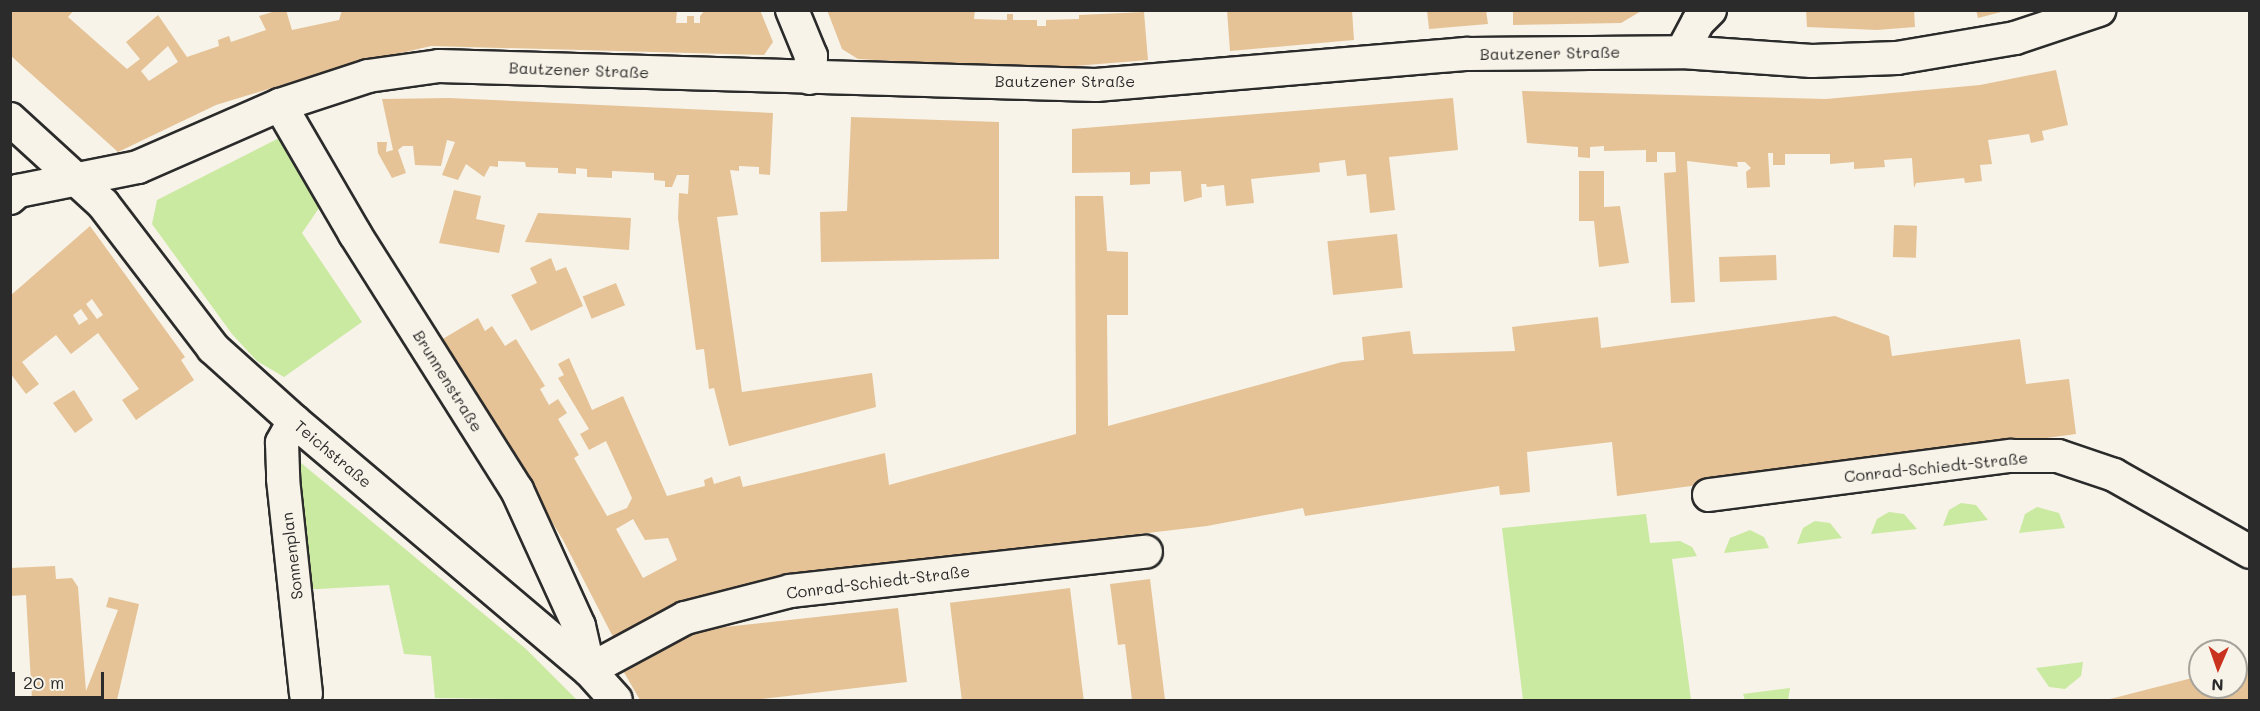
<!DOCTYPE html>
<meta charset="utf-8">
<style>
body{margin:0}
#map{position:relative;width:2260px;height:711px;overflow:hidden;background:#f7f3e8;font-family:Mali,sans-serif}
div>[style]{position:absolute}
.green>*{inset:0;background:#cae9a1}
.building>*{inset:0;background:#e5c397;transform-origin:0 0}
.roads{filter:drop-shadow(2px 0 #2b2b2b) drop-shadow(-2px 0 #2b2b2b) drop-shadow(0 2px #2b2b2b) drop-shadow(0 -2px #2b2b2b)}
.minor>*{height:32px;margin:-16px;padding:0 16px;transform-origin:16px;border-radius:16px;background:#f7f3e8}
span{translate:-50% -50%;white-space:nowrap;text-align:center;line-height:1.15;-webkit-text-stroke:6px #f7f3e8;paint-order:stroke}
.street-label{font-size:16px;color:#2b2b2b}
.frame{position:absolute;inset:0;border:12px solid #2b2b2b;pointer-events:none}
.north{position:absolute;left:2188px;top:639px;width:60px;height:60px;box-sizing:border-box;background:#f7f3e8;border:2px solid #a5a39c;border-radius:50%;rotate:182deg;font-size:16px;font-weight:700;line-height:24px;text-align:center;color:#2b2b2b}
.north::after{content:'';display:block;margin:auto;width:21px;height:27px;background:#c8321e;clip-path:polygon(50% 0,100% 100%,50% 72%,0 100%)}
.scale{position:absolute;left:12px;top:672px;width:92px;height:27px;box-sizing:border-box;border:3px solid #2b2b2b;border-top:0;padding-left:8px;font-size:18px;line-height:21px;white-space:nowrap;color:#2b2b2b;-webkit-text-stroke:4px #f7f3e8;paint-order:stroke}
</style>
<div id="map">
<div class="green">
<i style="clip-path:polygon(283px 136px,319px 208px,302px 233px,362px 322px,284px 377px,257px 361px,232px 334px,152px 224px,157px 200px)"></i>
<i style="clip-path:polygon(289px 453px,526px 649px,577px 700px,435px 698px,431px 656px,404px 654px,389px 585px,300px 590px)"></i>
<i style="clip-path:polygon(1961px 503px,1976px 505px,1988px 520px,1943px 526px,1949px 510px)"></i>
<i style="clip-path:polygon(2037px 507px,2059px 513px,2065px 528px,2019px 533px,2025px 514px)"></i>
<i style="clip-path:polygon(1889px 512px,1904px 514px,1917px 529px,1871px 534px,1877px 519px)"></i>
<i style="clip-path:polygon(1646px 514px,1650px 543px,1680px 541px,1692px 547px,1697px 556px,1672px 559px,1691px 700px,1523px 700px,1502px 528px)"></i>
<i style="clip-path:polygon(1815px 521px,1830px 523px,1842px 538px,1797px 544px,1803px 528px)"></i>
<i style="clip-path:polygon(1750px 530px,1764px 537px,1769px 548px,1724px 553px,1730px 538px)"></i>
<i style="clip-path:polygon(2083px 662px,2081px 676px,2065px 689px,2049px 687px,2036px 668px)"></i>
<i style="clip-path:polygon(1790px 688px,1788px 700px,1745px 700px,1743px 694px)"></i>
</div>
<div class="building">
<i style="clip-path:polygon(evenodd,10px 10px,74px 10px,68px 17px,127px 69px,140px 59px,126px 42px,158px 15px,187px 57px,219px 46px,218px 40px,229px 36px,231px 42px,266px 30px,259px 16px,279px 10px,286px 10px,292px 30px,339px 20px,342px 10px,677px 10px,676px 23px,687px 23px,687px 16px,694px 16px,694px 23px,700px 23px,700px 16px,705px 10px,760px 10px,773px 42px,764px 55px,431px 46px,337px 68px,216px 105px,118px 152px,10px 55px,10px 10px,168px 46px,178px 62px,149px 81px,141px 71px,168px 46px)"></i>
<i style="clip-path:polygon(827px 10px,975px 10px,974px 19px,1007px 20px,1007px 14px,1013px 14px,1013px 20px,1037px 20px,1037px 26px,1046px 26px,1046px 20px,1079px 19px,1079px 15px,1144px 12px,1148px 60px,1038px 69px,858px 59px,842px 49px)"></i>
<i style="clip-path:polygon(1227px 10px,1352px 10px,1354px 40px,1230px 51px)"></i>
<i style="clip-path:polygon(1427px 10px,1486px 10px,1488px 24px,1429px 29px)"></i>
<i style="clip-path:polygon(1513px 10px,1643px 10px,1621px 23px,1513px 25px)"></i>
<i style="clip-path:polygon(1806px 10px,1914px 10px,1915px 27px,1877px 30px,1807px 27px)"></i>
<i style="clip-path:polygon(1976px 10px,2005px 10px,2005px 11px,1978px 18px)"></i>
<i style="clip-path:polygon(2056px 70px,2068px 125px,2042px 131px,2044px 140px,2031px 143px,2029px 134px,1988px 140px,1992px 164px,1980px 165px,1982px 181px,1965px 183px,1964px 178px,1916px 183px,1914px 188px,1912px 158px,1884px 160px,1885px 167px,1854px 169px,1854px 162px,1830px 164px,1830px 154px,1785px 154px,1785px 165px,1773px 165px,1773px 153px,1768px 153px,1770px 187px,1747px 188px,1746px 172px,1751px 168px,1745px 162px,1737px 162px,1738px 167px,1687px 161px,1695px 302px,1671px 303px,1664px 173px,1676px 172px,1675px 152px,1657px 152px,1657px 162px,1646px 162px,1646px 150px,1604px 151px,1604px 146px,1590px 147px,1590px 158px,1578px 157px,1578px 147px,1527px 143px,1522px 91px,1826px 99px,1980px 85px)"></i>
<i style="clip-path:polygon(449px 98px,773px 113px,770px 175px,759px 174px,759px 167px,739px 166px,739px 171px,730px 170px,738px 215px,717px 217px,742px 392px,872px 373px,876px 407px,729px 446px,714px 388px,709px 389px,704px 349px,696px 350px,678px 218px,679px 193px,688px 194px,689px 175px,677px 175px,672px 187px,665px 187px,665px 181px,654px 180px,654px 173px,612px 171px,612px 178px,587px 177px,587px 169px,576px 168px,576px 174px,558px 173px,558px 168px,526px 167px,525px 162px,498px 161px,498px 167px,490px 166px,484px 177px,466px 164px,458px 180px,442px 175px,455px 142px,447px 140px,441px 166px,415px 165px,413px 146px,403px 146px,398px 150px,406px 173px,392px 178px,378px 153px,377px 142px,387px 142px,386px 152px,393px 150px,382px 99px)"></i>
<i style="clip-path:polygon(1453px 98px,1458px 150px,1389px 157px,1395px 210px,1370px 213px,1366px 174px,1347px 176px,1345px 160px,1319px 163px,1320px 172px,1251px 179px,1254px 203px,1226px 206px,1224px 185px,1207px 187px,1206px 184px,1201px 184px,1202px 197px,1184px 202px,1181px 171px,1150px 172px,1150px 184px,1130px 185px,1130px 172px,1072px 173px,1072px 129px)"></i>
<i style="clip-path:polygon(851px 117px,999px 122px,999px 259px,821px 262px,820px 212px,847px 211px)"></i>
<i style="clip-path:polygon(1579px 171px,1604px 171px,1604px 207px,1620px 206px,1629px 263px,1599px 267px,1594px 221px,1579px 221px)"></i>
<i style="clip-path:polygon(454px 190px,481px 196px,476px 219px,505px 225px,499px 253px,439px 243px)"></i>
<i style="clip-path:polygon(evenodd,1075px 196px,1103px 196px,1107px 251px,1128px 252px,1128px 315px,1107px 315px,1108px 426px,1342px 362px,1364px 360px,1362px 337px,1410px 331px,1413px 354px,1515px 351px,1512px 327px,1598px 317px,1601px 348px,1835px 316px,1889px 336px,1892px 356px,2020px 339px,2026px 384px,2069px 379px,2076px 434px,1617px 496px,1612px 442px,1527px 452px,1530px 492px,1500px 495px,1499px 486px,1305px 516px,1303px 508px,1207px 526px,790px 575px,730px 588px,617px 639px,612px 635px,563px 540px,441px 340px,478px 318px,485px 331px,492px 326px,505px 346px,516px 339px,545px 386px,540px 389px,549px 405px,558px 399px,567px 413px,558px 419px,579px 455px,574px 458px,607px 516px,627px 508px,632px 498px,606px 441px,589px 450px,580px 434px,589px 429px,558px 378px,564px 375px,558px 364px,569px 358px,592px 410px,623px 396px,667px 496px,705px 486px,704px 480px,712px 477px,714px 484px,740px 476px,743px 487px,885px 453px,889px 485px,1076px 434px,1075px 196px,633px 519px,645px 540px,668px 538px,677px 560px,643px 578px,616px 529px,633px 519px)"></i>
<i style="clip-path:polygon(538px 213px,631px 218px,629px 250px,525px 242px)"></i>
<i style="left:1894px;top:225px;width:23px;height:32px;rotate:2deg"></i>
<i style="clip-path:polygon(evenodd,90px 226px,185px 357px,181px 360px,194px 380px,136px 420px,122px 400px,139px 389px,98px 333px,71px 354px,56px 335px,22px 362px,39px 384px,26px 394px,10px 373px,10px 296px,90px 226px,92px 299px,103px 315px,97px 319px,86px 304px,92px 299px,90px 226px,81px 309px,88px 319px,79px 325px,73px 315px,81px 309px)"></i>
<i style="left:1397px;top:234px;width:54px;height:70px;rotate:84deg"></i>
<i style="left:1776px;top:255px;width:25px;height:57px;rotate:88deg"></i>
<i style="clip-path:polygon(551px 258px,556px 271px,566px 267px,583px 306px,531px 331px,511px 295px,537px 283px,530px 268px)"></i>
<i style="left:616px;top:283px;width:24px;height:36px;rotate:68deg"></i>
<i style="clip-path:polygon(74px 390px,93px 420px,75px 433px,53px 403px)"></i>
<i style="clip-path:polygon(55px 566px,56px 579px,72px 578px,78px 587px,86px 691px,118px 610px,106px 607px,109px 597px,139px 604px,117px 700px,32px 700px,26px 595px,10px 596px,10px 568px)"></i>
<i style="clip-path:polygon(1150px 579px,1165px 700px,1132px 700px,1125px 644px,1118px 645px,1110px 584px)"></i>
<i style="left:1070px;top:588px;width:113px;height:121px;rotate:83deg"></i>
<i style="clip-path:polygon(898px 608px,907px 682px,753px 700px,640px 700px,622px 669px,688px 631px)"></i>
<i style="clip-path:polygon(2250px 666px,2250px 700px,2106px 700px,2200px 676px,2200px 687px,2236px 687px,2236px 669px)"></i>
</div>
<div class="roads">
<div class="minor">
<i style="left:792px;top:10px;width:50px;rotate:67.6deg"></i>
<i style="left:811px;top:56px;width:22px;rotate:93deg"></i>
<i style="left:1682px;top:52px;width:34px;rotate:-62deg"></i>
<i style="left:1698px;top:22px;width:17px;rotate:-45deg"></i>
<i style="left:280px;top:105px;width:149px;rotate:59.8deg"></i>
<i style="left:355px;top:234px;width:303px;rotate:57.7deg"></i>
<i style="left:517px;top:490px;width:149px;rotate:65.5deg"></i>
<i style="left:579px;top:626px;width:45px;rotate:77.2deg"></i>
<i style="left:589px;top:670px;width:109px;rotate:-28.4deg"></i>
<i style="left:685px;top:618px;width:108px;rotate:-14.4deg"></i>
<i style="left:790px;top:591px;width:358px;rotate:-6.3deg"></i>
<i style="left:10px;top:119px;width:126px;rotate:42.4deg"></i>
<i style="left:103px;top:204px;width:181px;rotate:52.6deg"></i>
<i style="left:213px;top:348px;width:109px;rotate:42deg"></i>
<i style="left:294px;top:421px;width:386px;rotate:40.2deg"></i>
<i style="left:589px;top:670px;width:40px;rotate:48deg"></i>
<i style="left:10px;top:198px;width:11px;rotate:-41deg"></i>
<i style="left:18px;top:191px;width:122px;rotate:-11.3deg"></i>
<i style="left:138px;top:167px;width:155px;rotate:-23.6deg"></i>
<i style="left:280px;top:105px;width:93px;rotate:-18.2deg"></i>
<i style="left:368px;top:76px;width:72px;rotate:-8deg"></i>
<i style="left:439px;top:66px;width:657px;rotate:1.66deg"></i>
<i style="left:1096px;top:85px;width:373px;rotate:-4.8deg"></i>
<i style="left:1468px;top:54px;width:214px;rotate:-0.5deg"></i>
<i style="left:1682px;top:52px;width:130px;rotate:4deg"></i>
<i style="left:1812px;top:61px;width:85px;rotate:-2deg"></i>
<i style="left:1897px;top:58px;width:120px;rotate:-9.6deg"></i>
<i style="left:2015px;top:38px;width:89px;rotate:-18.4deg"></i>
<i style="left:294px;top:421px;width:25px;rotate:119deg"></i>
<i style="left:282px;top:443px;width:36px;rotate:88deg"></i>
<i style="left:283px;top:479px;width:216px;rotate:83.9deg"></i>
<i style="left:1709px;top:495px;width:305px;rotate:-7.4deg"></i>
<i style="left:2011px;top:456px;width:47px"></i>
<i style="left:2058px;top:456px;width:59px;rotate:18.7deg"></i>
<i style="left:2114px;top:475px;width:156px;rotate:29.5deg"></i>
</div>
</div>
<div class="street-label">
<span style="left:1550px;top:53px;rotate:-1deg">Bautzener Straße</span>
<span style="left:579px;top:70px;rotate:2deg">Bautzener Straße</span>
<span style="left:1065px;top:81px">Bautzener Straße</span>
<span style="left:448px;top:381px;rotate:58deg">Brunnenstraße</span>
<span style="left:333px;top:454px;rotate:40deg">Teichstraße</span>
<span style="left:1936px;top:467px;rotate:-6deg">Conrad-Schiedt-Straße</span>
<span style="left:292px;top:556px;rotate:-97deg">Sonnenplan</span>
<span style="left:878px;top:582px;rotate:-7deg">Conrad-Schiedt-Straße</span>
</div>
<div class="frame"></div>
<div class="north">N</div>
<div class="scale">20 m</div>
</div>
